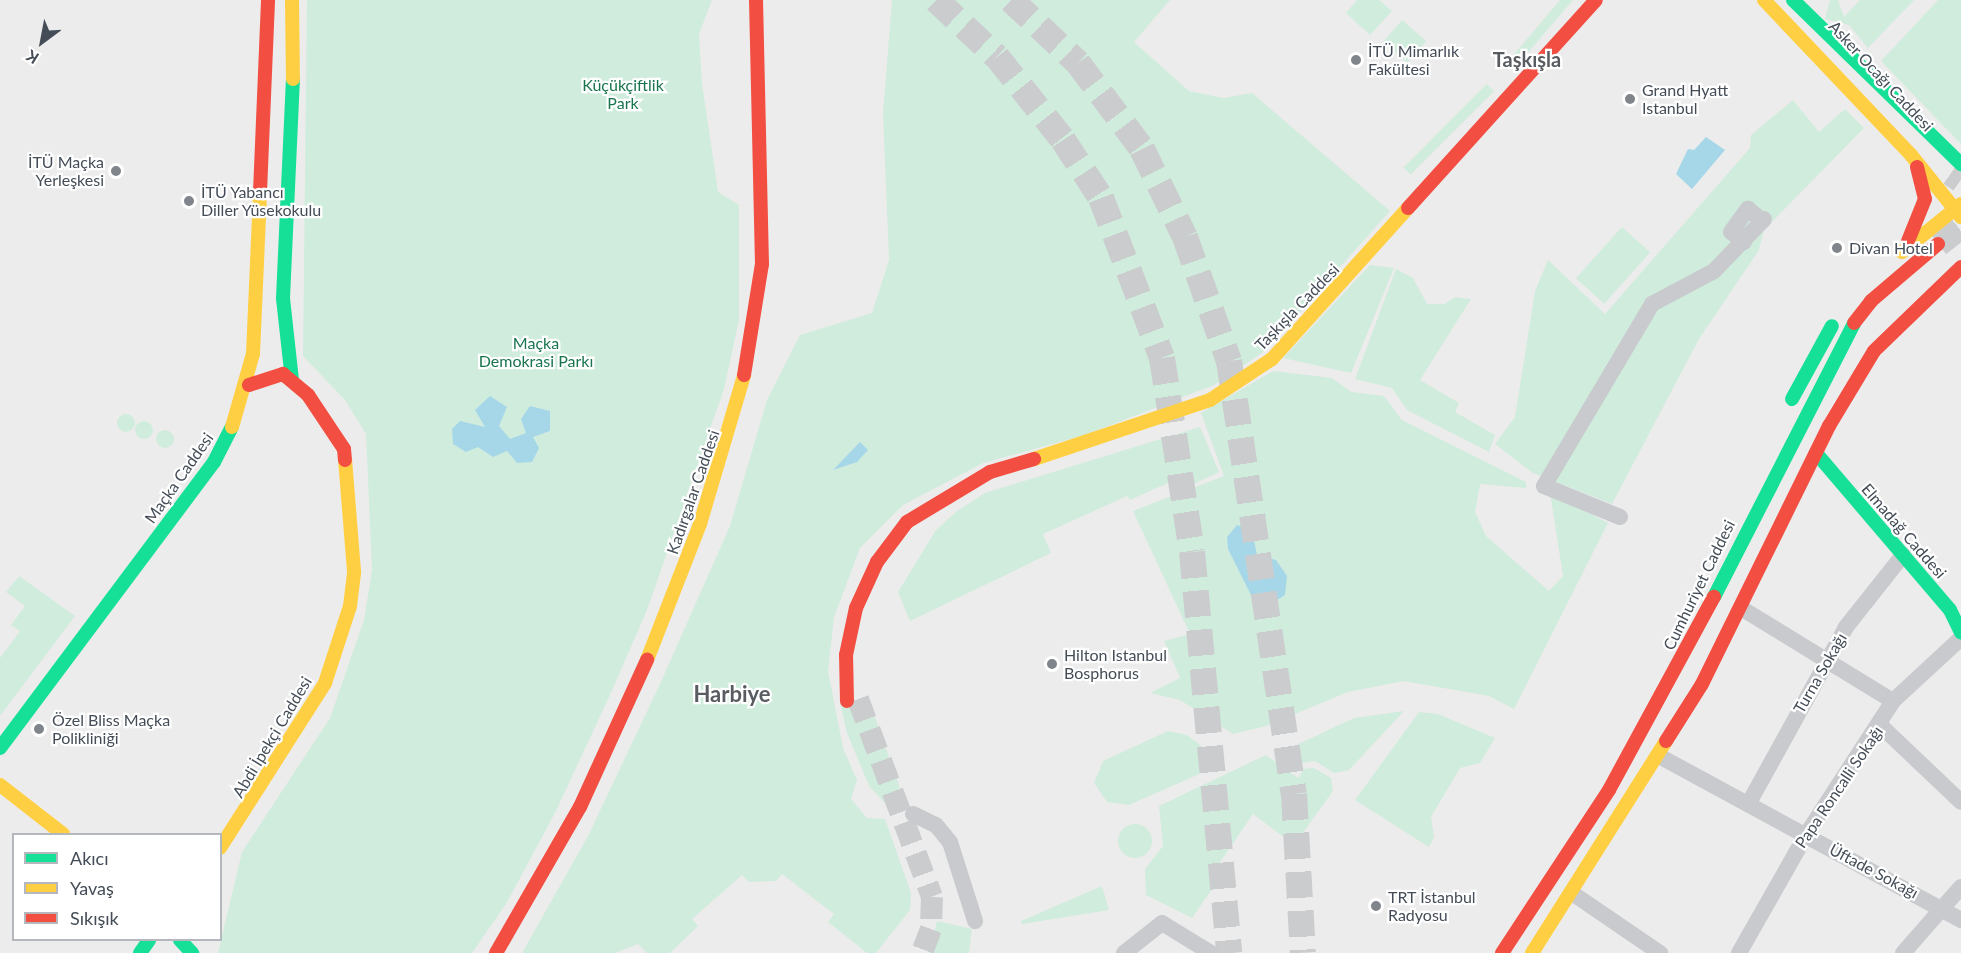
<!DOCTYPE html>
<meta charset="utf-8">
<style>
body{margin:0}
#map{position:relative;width:1961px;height:953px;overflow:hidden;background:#edecec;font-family:Lato,sans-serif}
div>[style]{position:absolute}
.green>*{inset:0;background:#d0ecdd;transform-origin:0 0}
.round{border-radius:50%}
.water>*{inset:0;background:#a6d7e9}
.secondary-tunnel>*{height:22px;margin-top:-11px;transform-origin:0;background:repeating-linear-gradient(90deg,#cbccce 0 22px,transparent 0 33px)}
.primary-tunnel>*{height:26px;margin-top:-13px;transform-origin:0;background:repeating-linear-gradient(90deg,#cbccce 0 26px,transparent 0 39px)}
.street>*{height:16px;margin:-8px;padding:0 8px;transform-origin:8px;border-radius:8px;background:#c8cacd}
.fast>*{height:14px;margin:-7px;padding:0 7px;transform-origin:7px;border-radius:7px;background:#16e098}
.slow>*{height:14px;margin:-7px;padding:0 7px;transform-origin:7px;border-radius:7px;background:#ffcf43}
.jam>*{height:14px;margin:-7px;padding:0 7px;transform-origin:7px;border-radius:7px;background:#f24e42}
.dots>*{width:16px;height:16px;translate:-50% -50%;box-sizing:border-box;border:3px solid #fff;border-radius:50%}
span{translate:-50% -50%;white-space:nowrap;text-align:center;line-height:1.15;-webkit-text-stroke:4.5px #fff;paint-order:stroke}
.poi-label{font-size:16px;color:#444d57}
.left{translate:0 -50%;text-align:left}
.right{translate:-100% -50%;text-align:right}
.street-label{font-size:16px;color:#444d57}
.park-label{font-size:16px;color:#19754d}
.quarter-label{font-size:20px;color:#585b60;font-weight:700}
.district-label{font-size:22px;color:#585b60;font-weight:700}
.legend{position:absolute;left:12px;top:833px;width:210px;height:108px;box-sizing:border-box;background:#fff;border:2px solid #b4b8bc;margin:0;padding:8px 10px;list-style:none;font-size:18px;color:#444d57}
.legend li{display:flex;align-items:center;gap:12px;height:30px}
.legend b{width:30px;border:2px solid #b4b8bc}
.north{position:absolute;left:12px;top:12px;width:60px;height:60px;-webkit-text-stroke:4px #fff;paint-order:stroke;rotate:212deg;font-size:16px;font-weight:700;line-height:24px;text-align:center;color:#444d57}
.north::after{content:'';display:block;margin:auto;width:21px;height:27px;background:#444d57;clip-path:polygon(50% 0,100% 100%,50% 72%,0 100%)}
</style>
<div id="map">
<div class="green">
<i style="clip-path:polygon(307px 0,712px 0,699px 34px,702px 83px,718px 192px,739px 205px,739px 320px,724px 389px,647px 610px,610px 695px,555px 813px,506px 904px,472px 953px,218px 953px,242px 852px,330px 718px,364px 620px,372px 570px,366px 434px,345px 400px,303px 356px)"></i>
<i style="clip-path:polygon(892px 0,1170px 0,1134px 42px,1189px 91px,1223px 98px,1252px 93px,1390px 211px,1265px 351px,1214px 385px,1085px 435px,983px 463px,903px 505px,860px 548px,834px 617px,828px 671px,843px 748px,857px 780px,851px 799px,867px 818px,885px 819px,911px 893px,910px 910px,876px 953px,867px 953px,828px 922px,834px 914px,782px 874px,776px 881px,749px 882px,742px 875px,692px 919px,698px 926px,670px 953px,647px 953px,638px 944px,615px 953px,522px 953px,588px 836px,660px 684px,730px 526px,767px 400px,800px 335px,872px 313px,889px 260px,883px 113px)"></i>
<i style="clip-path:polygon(1357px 0,1379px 0,1392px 11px,1370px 35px,1346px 13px)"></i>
<i style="clip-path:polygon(1560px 0,1573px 0,1518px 64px,1511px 58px)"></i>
<i style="clip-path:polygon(1830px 0,1838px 0,1844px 17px,1860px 0,1914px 0,1868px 48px,1849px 25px,1825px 19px)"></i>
<i style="clip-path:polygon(1938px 0,1961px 0,1961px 144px,1881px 61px)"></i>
<i style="left:1402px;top:20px;width:32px;height:29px;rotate:41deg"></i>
<i style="left:1487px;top:84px;width:10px;height:118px;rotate:45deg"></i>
<i style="clip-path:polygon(1793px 100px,1819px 132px,1845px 109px,1864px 128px,1764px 230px,1759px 250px,1699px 339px,1612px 504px,1533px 473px,1495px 444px,1515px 417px,1535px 291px,1548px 260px,1605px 314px,1750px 148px,1751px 135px)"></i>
<i style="left:1622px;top:227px;width:38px;height:69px;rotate:42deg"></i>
<i style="clip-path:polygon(1370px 265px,1394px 268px,1351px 373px,1283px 358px)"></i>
<i style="clip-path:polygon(1396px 269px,1413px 278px,1427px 304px,1445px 304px,1455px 297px,1471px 299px,1420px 380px,1459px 403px,1455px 412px,1495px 435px,1489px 452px,1407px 410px,1392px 388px,1355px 379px)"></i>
<i style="clip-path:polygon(1273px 371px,1332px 378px,1351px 392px,1384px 396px,1402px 420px,1526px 482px,1526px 488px,1480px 484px,1475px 512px,1486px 536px,1549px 591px,1563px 576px,1550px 492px,1608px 523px,1514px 709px,1489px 696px,1404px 681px,1348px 692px,1266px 726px,1233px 734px,1180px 700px,1150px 693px,1180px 678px,1164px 641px,1190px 634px,1133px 511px,1224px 476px,1201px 413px)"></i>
<i class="round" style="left:117px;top:414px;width:18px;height:18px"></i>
<i class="round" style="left:135px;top:421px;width:18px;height:18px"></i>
<i style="clip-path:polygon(1200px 427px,1219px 472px,1173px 494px,1168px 483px,1130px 500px,1127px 496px,1043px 534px,1051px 553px,910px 621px,898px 592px,936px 530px,957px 511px,985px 493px)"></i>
<i class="round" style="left:156px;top:430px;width:18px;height:18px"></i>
<i style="clip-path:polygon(19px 576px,75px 616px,0 716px,0 658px,20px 631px,11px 625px,25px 606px,6px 592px)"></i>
<i style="clip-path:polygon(869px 700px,902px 794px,894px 803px,884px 802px,869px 786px,847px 733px,840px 703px)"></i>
<i style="clip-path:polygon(1404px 711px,1349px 770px,1334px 773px,1315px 761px,1295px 764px,1279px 753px,1354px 718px)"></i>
<i style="clip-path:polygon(1419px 712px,1438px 714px,1495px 738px,1480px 763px,1460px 768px,1431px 817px,1434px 837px,1429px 847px,1355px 800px)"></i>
<i style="clip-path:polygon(1168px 731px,1187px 735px,1208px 751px,1216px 759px,1213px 768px,1129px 805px,1107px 802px,1094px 783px,1103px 761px)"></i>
<i style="clip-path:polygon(1266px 755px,1298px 778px,1304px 769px,1314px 768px,1331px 778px,1333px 791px,1294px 845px,1253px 814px,1214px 871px,1219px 879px,1192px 918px,1146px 895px,1145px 869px,1163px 846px,1159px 806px)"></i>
<i class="round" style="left:1118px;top:824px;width:34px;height:34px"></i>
<i style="clip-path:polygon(1102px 886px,1109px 910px,1022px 924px,1021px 921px)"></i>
<i style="clip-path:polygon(937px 921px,972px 929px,969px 953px,929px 953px)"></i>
</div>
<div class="water">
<i style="clip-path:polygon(1706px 137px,1725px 150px,1692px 189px,1676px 174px,1688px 149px,1694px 150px)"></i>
<i style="clip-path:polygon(490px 396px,507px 407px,499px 426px,510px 439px,526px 433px,521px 419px,530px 406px,550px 411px,550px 431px,533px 437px,539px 448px,532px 462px,517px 463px,507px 451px,493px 457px,478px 447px,466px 452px,453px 444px,452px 429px,460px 421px,485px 427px,475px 410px)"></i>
<i style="clip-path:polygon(860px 442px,868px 450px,857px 462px,833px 470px)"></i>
<i style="clip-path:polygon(1237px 525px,1252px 530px,1257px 555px,1276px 560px,1287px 576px,1285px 595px,1274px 602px,1252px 597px,1228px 549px,1227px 537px)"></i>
</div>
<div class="secondary-tunnel">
<i style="left:858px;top:699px;width:211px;rotate:69.5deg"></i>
<i style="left:932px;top:897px;width:32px;rotate:92deg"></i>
<i style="left:931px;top:929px;width:26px;rotate:111deg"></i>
</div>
<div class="primary-tunnel">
<i style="left:936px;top:0;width:83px;rotate:43.1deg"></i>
<i style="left:997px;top:57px;width:106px;rotate:51.5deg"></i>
<i style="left:1063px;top:140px;width:69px;rotate:56.8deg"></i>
<i style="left:1101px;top:198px;width:171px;rotate:69.1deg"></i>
<i style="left:1162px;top:358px;width:196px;rotate:81.2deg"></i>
<i style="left:1192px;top:552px;width:403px;rotate:84.7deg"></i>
<i style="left:1011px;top:0;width:92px;rotate:43.2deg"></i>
<i style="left:1078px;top:63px;width:107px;rotate:53.3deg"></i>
<i style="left:1142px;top:149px;width:98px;rotate:64deg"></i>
<i style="left:1185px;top:237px;width:132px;rotate:70.5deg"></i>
<i style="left:1229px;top:361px;width:438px;rotate:81.5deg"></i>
<i style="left:1294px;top:794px;width:159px;rotate:86.8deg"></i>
<i style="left:1951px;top:173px;width:12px;rotate:35deg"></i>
<i style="left:1938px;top:244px;width:29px;rotate:-38deg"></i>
</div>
<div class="street">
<i style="left:1744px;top:242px;width:16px;rotate:-142deg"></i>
<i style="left:1731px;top:232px;width:29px;rotate:-54deg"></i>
<i style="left:1748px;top:209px;width:19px;rotate:39deg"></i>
<i style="left:1620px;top:517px;width:82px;rotate:-157.8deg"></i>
<i style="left:1544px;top:486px;width:212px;rotate:-59.3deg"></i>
<i style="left:1652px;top:304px;width:70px;rotate:-28deg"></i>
<i style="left:1714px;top:271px;width:72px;rotate:-46.1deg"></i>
<i style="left:1741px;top:608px;width:178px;rotate:31.5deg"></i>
<i style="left:1881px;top:726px;width:110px;rotate:43.5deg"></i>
<i style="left:1659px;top:756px;width:344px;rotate:28.5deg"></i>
<i style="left:1750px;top:801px;width:199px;rotate:-61.1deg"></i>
<i style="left:1846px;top:627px;width:92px;rotate:-51.6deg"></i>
<i style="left:913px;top:814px;width:25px;rotate:26deg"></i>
<i style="left:936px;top:825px;width:22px;rotate:51deg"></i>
<i style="left:950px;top:842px;width:83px;rotate:72.4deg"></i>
<i style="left:1572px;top:893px;width:107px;rotate:34.3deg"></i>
<i style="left:1124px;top:953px;width:48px;rotate:-38.3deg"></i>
<i style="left:1162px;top:923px;width:57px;rotate:31.5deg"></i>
<i style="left:1739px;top:953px;width:136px;rotate:-60.4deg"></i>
<i style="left:1806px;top:835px;width:160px;rotate:-57deg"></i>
<i style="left:1893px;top:701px;width:93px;rotate:-42.8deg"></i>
<i style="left:1903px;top:953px;width:88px;rotate:-48.7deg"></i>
</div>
<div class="fast">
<i style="left:1793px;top:0;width:235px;rotate:44.3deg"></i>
<i style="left:292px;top:380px;width:82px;rotate:-96.3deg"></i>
<i style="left:283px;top:298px;width:219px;rotate:-87.4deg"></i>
<i style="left:1792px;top:399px;width:83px;rotate:-61.3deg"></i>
<i style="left:1816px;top:453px;width:206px;rotate:49.5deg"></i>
<i style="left:1950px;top:610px;width:25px;rotate:64deg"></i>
<i style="left:1714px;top:597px;width:308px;rotate:-62.9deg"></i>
<i style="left:0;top:748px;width:357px;rotate:-53.2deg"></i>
<i style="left:214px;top:462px;width:39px;rotate:-63deg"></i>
<i style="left:180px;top:940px;width:18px;rotate:47deg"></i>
<i style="left:140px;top:953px;width:16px;rotate:-55deg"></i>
</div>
<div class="slow">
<i style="left:292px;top:0;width:79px;rotate:89.3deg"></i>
<i style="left:1764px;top:0;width:214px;rotate:46.5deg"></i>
<i style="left:1911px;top:155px;width:80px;rotate:51.1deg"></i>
<i style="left:1902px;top:252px;width:76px;rotate:-39.1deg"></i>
<i style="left:232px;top:427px;width:76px;rotate:-74deg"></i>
<i style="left:253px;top:354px;width:162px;rotate:-87.5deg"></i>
<i style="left:1034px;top:459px;width:186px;rotate:-18.5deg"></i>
<i style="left:1210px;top:400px;width:74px;rotate:-33.5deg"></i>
<i style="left:1272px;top:359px;width:203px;rotate:-48deg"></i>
<i style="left:647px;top:660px;width:146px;rotate:-68.7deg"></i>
<i style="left:700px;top:524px;width:155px;rotate:-73.5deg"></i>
<i style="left:0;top:785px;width:80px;rotate:37.9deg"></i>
<i style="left:220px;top:848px;width:196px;rotate:-57.5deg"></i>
<i style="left:325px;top:683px;width:81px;rotate:-72deg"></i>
<i style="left:350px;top:606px;width:35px;rotate:-83deg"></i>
<i style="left:354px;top:571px;width:111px;rotate:-94.6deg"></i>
<i style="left:1532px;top:953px;width:251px;rotate:-57.7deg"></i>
</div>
<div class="jam">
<i style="left:260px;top:192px;width:192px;rotate:-87.6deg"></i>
<i style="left:1408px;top:208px;width:280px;rotate:-47.9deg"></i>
<i style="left:1908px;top:241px;width:45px;rotate:-68deg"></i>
<i style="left:1925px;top:199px;width:33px;rotate:-104deg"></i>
<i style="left:1854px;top:323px;width:28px;rotate:-52deg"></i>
<i style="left:1871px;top:301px;width:88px;rotate:-40.4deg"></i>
<i style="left:744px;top:375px;width:112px;rotate:-80.8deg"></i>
<i style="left:762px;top:264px;width:264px;rotate:-91.3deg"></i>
<i style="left:249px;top:385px;width:36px;rotate:-18deg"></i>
<i style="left:283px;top:374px;width:33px;rotate:40deg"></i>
<i style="left:308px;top:395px;width:65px;rotate:56.3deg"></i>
<i style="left:344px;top:449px;width:11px;rotate:85deg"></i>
<i style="left:847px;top:701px;width:46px;rotate:-91.2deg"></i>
<i style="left:846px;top:655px;width:48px;rotate:-78deg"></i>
<i style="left:856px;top:608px;width:51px;rotate:-65.5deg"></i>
<i style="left:877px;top:562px;width:50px;rotate:-53.1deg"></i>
<i style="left:907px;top:522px;width:97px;rotate:-31.1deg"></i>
<i style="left:990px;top:472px;width:46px;rotate:-16.5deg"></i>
<i style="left:1666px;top:741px;width:67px;rotate:-57.7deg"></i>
<i style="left:1702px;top:684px;width:288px;rotate:-63.8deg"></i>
<i style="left:1829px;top:426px;width:87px;rotate:-59deg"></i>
<i style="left:1874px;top:351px;width:121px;rotate:-44deg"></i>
<i style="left:496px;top:953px;width:168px;rotate:-60.1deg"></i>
<i style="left:580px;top:807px;width:162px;rotate:-65.5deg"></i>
<i style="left:1502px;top:953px;width:195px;rotate:-56.7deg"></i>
<i style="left:1609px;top:790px;width:220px;rotate:-61.5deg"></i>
</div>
<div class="dots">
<i style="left:1356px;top:60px;background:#7f858b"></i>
<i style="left:1630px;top:99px;background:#7f858b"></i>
<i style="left:116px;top:171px;background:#7f858b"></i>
<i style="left:189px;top:201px;background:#7f858b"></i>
<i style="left:1837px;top:248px;background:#7f858b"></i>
<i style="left:1052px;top:664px;background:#7f858b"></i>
<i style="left:39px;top:729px;background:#7f858b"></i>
<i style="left:1376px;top:906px;background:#7f858b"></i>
</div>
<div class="poi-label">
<span class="left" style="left:1368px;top:60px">İTÜ Mimarlık<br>Fakültesi</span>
<span class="left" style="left:1642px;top:99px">Grand Hyatt<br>Istanbul</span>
<span class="right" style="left:104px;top:171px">İTÜ Maçka<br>Yerleşkesi</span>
<span class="left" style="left:201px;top:201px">İTÜ Yabancı<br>Diller Yüsekokulu</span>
<span class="left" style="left:1849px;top:248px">Divan Hotel</span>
<span class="left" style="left:1064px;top:664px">Hilton Istanbul<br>Bosphorus</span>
<span class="left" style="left:52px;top:729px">Özel Bliss Maçka<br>Polikliniği</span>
<span class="left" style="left:1388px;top:906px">TRT İstanbul<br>Radyosu</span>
</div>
<div class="street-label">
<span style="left:1881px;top:76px;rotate:47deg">Asker Ocağı Caddesi</span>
<span style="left:1297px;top:307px;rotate:-46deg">Taşkışla Caddesi</span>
<span style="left:179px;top:478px;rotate:-55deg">Maçka Caddesi</span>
<span style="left:693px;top:492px;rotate:-71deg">Kadırgalar Caddesi</span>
<span style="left:1904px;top:531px;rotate:49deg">Elmadağ Caddesi</span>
<span style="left:1699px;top:585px;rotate:-64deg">Cumhuriyet Caddesi</span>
<span style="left:1820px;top:673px;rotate:-60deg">Turna Sokağı</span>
<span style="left:272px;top:737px;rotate:-59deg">Abdi İpekçi Caddesi</span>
<span style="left:1839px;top:787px;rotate:-56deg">Papa Roncalli Sokağı</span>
<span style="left:1874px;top:871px;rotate:28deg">Üftade Sokağı</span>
</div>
<div class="park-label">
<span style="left:623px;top:94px">Küçükçiftlik<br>Park</span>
<span style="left:536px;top:352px">Maçka<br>Demokrasi Parkı</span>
</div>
<div class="quarter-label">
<span style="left:1527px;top:59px">Taşkışla</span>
</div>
<div class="district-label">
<span style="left:732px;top:694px">Harbiye</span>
</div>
<ul class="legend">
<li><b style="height:8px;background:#16e098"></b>Akıcı</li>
<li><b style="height:8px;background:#ffcf43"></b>Yavaş</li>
<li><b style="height:8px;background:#f24e42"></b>Sıkışık</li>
</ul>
<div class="north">K</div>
</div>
